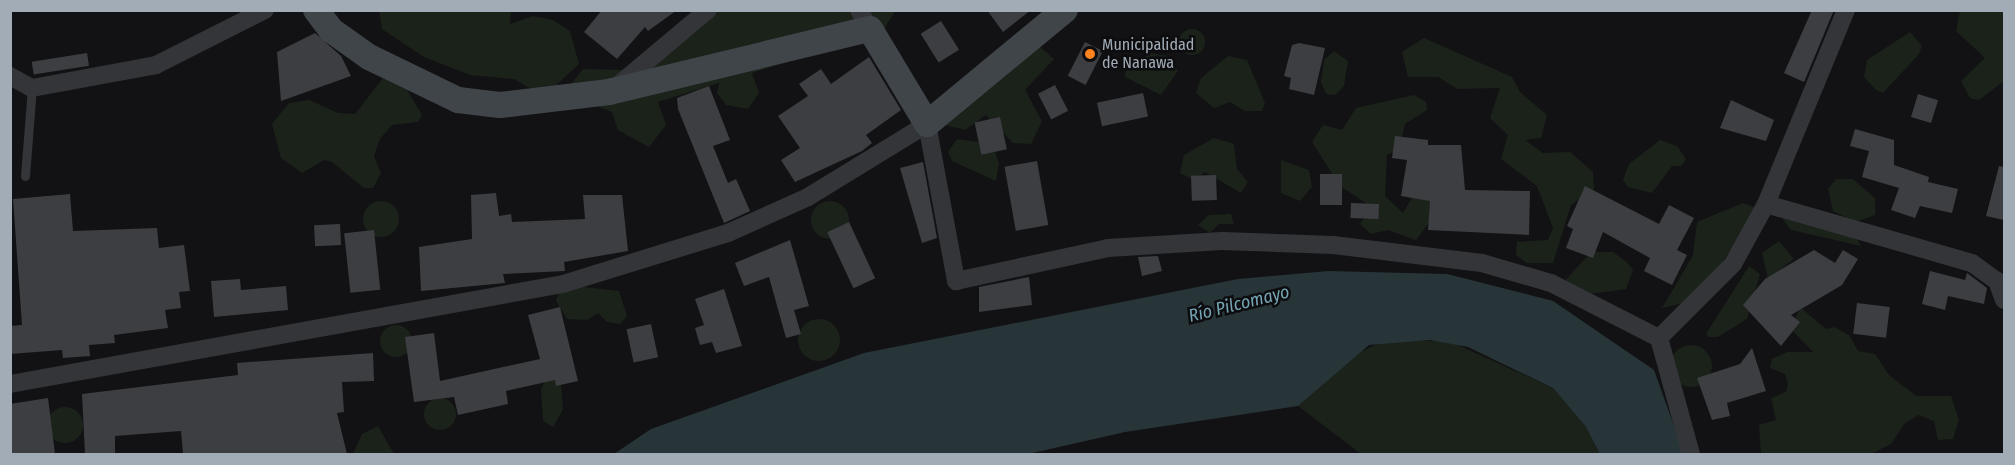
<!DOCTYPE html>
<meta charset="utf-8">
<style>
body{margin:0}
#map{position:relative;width:2015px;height:465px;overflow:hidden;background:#121214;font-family:"Fira Sans Condensed",sans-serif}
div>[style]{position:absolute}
.green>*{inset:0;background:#1a221a}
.round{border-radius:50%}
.water>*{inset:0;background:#273539}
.building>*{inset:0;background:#3c3e42;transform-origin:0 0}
.lane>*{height:9px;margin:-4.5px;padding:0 4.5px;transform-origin:4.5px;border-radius:4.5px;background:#333539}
.street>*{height:18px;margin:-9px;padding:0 9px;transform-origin:9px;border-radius:9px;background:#333539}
.secondary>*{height:26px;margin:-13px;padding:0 13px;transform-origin:13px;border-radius:13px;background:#40454a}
.dots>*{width:16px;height:16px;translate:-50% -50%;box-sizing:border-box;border:3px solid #0d0d0f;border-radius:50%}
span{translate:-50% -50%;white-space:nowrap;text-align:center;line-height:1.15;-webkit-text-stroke:5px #0d0d0f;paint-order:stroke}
.poi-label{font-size:16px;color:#a2acb6}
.left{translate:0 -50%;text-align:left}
.water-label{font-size:18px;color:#75a5b5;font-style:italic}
.frame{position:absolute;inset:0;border:12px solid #a2acb6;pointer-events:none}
</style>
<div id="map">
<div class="green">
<i style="clip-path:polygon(379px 11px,511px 11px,510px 24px,533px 16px,553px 20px,570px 31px,579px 64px,552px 89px,533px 90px,514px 79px,470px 75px,424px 57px,382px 29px)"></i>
<i style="clip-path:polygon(718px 11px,895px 11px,882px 33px,752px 73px,759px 93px,748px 109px,726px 105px,717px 93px,719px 83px,658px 102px,666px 125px,649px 147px,618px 130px,612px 112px,579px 99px,572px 83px,583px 69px,631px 70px,694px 34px)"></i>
<i style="clip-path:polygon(1960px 11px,2004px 11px,2004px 81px,1979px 100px,1970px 98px,1961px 81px,1985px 58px,1956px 31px)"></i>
<i class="round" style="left:1179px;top:29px;width:26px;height:26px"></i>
<i style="clip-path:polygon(1910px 32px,1922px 46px,1919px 54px,1883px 93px,1876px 90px,1864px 77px,1867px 60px)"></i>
<i style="clip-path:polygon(1424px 38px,1512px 77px,1520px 92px,1547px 115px,1541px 138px,1525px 140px,1543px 153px,1570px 152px,1593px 172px,1594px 189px,1571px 205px,1553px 263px,1527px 263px,1516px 255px,1517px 242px,1548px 240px,1553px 228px,1537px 186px,1501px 159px,1508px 135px,1490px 118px,1500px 88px,1457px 89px,1438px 77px,1408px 77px,1402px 52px)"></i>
<i style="clip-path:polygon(1040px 47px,1054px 59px,1025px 90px,1042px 121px,1031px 144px,1013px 143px,986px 115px,965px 130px,941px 124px)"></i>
<i style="clip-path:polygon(1334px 51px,1348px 61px,1344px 86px,1335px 95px,1326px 94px,1321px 82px,1324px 60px)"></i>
<i style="clip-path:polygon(1150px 53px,1167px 56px,1178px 71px,1161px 95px,1125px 77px,1126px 69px)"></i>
<i style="clip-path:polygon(1228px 56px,1247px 60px,1265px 103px,1262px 111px,1245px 111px,1230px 102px,1214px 108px,1196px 93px,1201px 78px)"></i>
<i style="clip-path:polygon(383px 78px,407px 90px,422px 115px,418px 122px,392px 125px,380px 139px,374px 156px,381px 173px,373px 188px,364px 188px,332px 162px,324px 160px,302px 173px,281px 158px,272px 124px,289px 103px,309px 100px,338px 113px,355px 114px)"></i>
<i style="clip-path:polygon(1414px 95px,1426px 102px,1427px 110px,1405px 124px,1399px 149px,1387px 155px,1385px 196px,1403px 213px,1418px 188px,1431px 194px,1431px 220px,1416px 240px,1388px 230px,1371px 234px,1360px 224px,1372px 207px,1340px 186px,1312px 142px,1323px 125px,1342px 130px,1356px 108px)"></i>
<i style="clip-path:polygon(1214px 138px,1234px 144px,1237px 169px,1248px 182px,1241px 193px,1205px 172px,1194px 180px,1180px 173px,1184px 155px)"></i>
<i style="clip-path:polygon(957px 139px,992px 144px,999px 163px,996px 181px,952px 161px,948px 152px)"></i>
<i style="clip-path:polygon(1660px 140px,1677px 146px,1686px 159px,1681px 166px,1672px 166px,1652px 193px,1628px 187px,1623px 180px,1629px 164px)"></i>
<i style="clip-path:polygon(1281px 160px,1309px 170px,1312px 187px,1300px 201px,1281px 193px)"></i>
<i style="clip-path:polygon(1836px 179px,1853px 179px,1875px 198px,1875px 215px,1855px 222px,1833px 211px,1828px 189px)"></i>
<i class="round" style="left:363px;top:201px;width:36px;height:36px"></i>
<i class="round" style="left:811px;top:201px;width:38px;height:38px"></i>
<i style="clip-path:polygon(1743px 203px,1759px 209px,1717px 270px,1687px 302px,1662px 308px,1693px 255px,1697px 222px)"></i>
<i style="clip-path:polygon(1231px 214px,1234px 224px,1219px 224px,1210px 233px,1198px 225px,1209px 215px)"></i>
<i style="clip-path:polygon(1782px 218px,1856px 237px,1861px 246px,1791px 230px)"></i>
<i style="clip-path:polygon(1779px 241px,1794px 259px,1768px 279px,1762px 253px)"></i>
<i style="clip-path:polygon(1591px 252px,1613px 252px,1628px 263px,1633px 270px,1626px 289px,1583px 295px,1561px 285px)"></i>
<i style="clip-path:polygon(1749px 266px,1760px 274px,1747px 319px,1718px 337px,1709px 337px,1706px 334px)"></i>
<i style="clip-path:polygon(575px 286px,619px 291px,627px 316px,620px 324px,607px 322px,598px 313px,587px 320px,567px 319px,556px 301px,559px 293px)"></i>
<i style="clip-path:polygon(1800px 307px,1826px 329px,1834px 327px,1849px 335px,1858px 351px,1875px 354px,1889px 375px,1916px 396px,1951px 396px,1959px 420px,1953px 439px,1938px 440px,1934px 421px,1919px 415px,1905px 423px,1891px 444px,1871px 454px,1761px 454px,1759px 425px,1776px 420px,1771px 398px,1786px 392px,1788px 384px,1785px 374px,1770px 368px,1772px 359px,1787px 352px,1813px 352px,1791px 329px)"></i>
<i class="round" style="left:798px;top:319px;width:42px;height:42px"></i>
<i class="round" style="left:380px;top:325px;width:32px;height:32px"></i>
<i style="clip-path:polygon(1386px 340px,1449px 341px,1553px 388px,1586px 427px,1600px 454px,1361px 454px,1298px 406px,1354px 355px)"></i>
<i class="round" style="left:1670px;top:345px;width:42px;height:42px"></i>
<i style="clip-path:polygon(549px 373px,561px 385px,563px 409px,553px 427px,543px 421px,541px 389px)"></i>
<i class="round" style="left:424px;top:398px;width:32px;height:32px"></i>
<i class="round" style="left:47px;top:407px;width:36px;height:36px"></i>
<i style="clip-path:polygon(378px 426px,394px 454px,353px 454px,362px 434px)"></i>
</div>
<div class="water">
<i style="clip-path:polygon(1328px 271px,1447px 274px,1553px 301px,1654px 370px,1684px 454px,1600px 454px,1586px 427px,1553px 388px,1468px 347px,1430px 340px,1369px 345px,1298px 406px,1125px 432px,1028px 454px,614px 454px,651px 429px,864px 353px,1238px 279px)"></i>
</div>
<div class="building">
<i style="clip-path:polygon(602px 10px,677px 10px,648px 31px,645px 27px,617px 59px,584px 32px)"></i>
<i style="clip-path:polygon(987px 10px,1031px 10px,1003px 32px)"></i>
<i style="clip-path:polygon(1812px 10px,1834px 10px,1804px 82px,1784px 73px)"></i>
<i style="left:941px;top:21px;width:34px;height:24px;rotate:58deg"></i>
<i style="clip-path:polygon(315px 33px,341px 56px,351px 76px,281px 101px,277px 52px)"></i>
<i style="left:1085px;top:42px;width:20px;height:38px;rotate:27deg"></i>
<i style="clip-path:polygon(1299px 43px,1325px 48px,1314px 95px,1289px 89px,1291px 78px,1284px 76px,1292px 45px)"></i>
<i style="left:87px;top:53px;width:13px;height:56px;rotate:81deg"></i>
<i style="clip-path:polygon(869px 57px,901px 110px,866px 135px,872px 143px,862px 151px,795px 182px,781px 160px,800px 148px,778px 116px,808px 96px,799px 84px,821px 69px,831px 84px)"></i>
<i style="left:1055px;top:85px;width:29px;height:19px;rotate:63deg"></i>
<i style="clip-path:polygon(709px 86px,730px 140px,713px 146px,728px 183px,736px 179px,750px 211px,724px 223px,678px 109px,677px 98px)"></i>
<i style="left:1143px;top:93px;width:24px;height:47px;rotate:78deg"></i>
<i style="left:1918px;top:94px;width:21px;height:24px;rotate:17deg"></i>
<i style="clip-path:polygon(1731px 100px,1774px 120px,1766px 141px,1720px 128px)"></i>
<i style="left:1000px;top:117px;width:33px;height:26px;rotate:78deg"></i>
<i style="clip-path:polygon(1855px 129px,1894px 140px,1894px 165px,1929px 177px,1928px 182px,1958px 189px,1952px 213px,1920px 206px,1915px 218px,1891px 210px,1899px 188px,1862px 177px,1869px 151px,1850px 146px)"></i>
<i style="clip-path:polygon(1395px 136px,1428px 140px,1428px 145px,1461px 145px,1465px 190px,1530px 191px,1529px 235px,1428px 230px,1430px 201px,1401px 196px,1407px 160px,1392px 158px)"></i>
<i style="left:1037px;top:161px;width:65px;height:33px;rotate:80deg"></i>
<i style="clip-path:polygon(923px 162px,937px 238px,922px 243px,900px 168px)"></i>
<i style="clip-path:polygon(1999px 166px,2004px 167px,2004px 220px,1986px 216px)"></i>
<i style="left:1320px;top:174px;width:22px;height:31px"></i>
<i style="left:1216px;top:175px;width:25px;height:25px;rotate:88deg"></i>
<i style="clip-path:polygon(1585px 186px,1659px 224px,1669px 205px,1694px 218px,1677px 250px,1687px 255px,1672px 285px,1644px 271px,1650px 258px,1603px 232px,1593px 258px,1566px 248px,1573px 229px,1567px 226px)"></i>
<i style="clip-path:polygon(496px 193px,499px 216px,511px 214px,512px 222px,585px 219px,583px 195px,622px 195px,628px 251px,564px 262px,565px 271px,503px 274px,505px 283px,421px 291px,419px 247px,472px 239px,471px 195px)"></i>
<i style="clip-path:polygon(70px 194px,73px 231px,157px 228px,159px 248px,184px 245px,190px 291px,179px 292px,181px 308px,165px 310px,168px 328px,114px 335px,115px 343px,89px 345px,90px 356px,63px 358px,62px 350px,10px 354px,10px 326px,22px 325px,13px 199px)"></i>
<i style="left:1351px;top:203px;width:28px;height:15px;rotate:2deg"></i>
<i style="left:849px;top:222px;width:62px;height:24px;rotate:65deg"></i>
<i style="left:340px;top:224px;width:21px;height:26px;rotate:87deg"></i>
<i style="left:374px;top:230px;width:60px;height:30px;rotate:84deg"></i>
<i style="clip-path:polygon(790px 240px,809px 306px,794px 310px,801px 334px,786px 338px,769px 277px,744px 286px,735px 263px)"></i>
<i style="clip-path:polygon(1814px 250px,1835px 263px,1843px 250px,1858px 259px,1842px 285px,1791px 315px,1800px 322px,1781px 346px,1743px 305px,1765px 279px)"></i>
<i style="clip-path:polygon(1158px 256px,1162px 271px,1142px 276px,1138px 257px)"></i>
<i style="clip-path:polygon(1930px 271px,1965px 280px,1967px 273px,1987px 288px,1984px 304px,1948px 296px,1945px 310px,1922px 304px)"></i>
<i style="clip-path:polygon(1029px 277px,1032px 305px,979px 312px,979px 287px)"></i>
<i style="clip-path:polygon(240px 279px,241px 290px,286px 286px,288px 310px,214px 317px,211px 281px)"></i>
<i style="clip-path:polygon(724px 289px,742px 346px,716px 353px,712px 342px,700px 345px,695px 328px,704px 325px,695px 299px)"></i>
<i style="left:1857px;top:303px;width:33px;height:31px;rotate:7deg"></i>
<i style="clip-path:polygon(560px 307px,578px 381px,556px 386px,555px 380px,506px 391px,508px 404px,458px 415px,454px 397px,414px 402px,405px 337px,434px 333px,440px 381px,540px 359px,528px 315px)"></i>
<i style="left:651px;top:324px;width:34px;height:25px;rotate:78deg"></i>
<i style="clip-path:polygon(1752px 348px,1766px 391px,1727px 403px,1730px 416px,1712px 420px,1697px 378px,1740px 364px)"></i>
<i style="clip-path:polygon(373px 353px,374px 381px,342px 382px,344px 412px,337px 413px,347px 454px,183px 454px,181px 431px,115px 436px,115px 454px,85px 454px,82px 394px,238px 375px,237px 363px)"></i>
<i style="clip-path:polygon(48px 398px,55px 454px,11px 454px,10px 404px)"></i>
</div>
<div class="lane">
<i style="left:25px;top:176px;width:88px;rotate:-85.5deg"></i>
</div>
<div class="street">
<i style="left:859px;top:10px;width:22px;rotate:60deg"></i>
<i style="left:10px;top:76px;width:25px;rotate:29deg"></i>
<i style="left:32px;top:88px;width:126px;rotate:-10.5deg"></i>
<i style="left:156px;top:65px;width:122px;rotate:-26.8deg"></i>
<i style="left:615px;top:88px;width:121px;rotate:-40deg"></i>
<i style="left:1766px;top:204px;width:214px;rotate:16deg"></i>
<i style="left:1972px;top:263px;width:31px;rotate:36deg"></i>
<i style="left:1997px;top:281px;width:20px;rotate:70deg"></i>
<i style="left:1659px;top:338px;width:105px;rotate:-45deg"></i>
<i style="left:1733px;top:264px;width:68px;rotate:-61.2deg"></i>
<i style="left:1766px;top:204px;width:210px;rotate:-67.6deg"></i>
<i style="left:10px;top:384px;width:562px;rotate:-10.25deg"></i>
<i style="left:563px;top:284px;width:173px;rotate:-17.2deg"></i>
<i style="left:728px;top:233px;width:88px;rotate:-24.2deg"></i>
<i style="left:808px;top:197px;width:140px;rotate:-31.5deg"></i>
<i style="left:927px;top:124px;width:160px;rotate:79.5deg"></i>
<i style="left:956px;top:281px;width:156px;rotate:-12.2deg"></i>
<i style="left:1108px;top:248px;width:114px;rotate:-3.5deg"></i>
<i style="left:1222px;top:241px;width:111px;rotate:2.1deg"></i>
<i style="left:1333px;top:245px;width:150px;rotate:6.9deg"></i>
<i style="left:1482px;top:263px;width:72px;rotate:16.2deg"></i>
<i style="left:1551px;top:283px;width:121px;rotate:27deg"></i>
<i style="left:1659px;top:338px;width:120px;rotate:74.6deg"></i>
</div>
<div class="secondary">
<i style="left:316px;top:10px;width:25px;rotate:53deg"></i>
<i style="left:331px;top:30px;width:47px;rotate:35.4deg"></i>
<i style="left:369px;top:57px;width:99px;rotate:25.8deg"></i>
<i style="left:458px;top:100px;width:42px;rotate:6.8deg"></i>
<i style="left:500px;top:105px;width:110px;rotate:-6.8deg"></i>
<i style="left:609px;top:92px;width:268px;rotate:-13.6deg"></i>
<i style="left:870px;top:29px;width:111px;rotate:59deg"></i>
<i style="left:927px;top:124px;width:179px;rotate:-39.6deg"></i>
</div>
<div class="dots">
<i style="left:1090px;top:54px;background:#ff841f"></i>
</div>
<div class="poi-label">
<span class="left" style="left:1102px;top:54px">Municipalidad<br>de Nanawa</span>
</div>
<div class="water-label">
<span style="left:1239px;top:304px;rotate:-14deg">Río Pilcomayo</span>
</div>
<div class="frame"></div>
</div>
